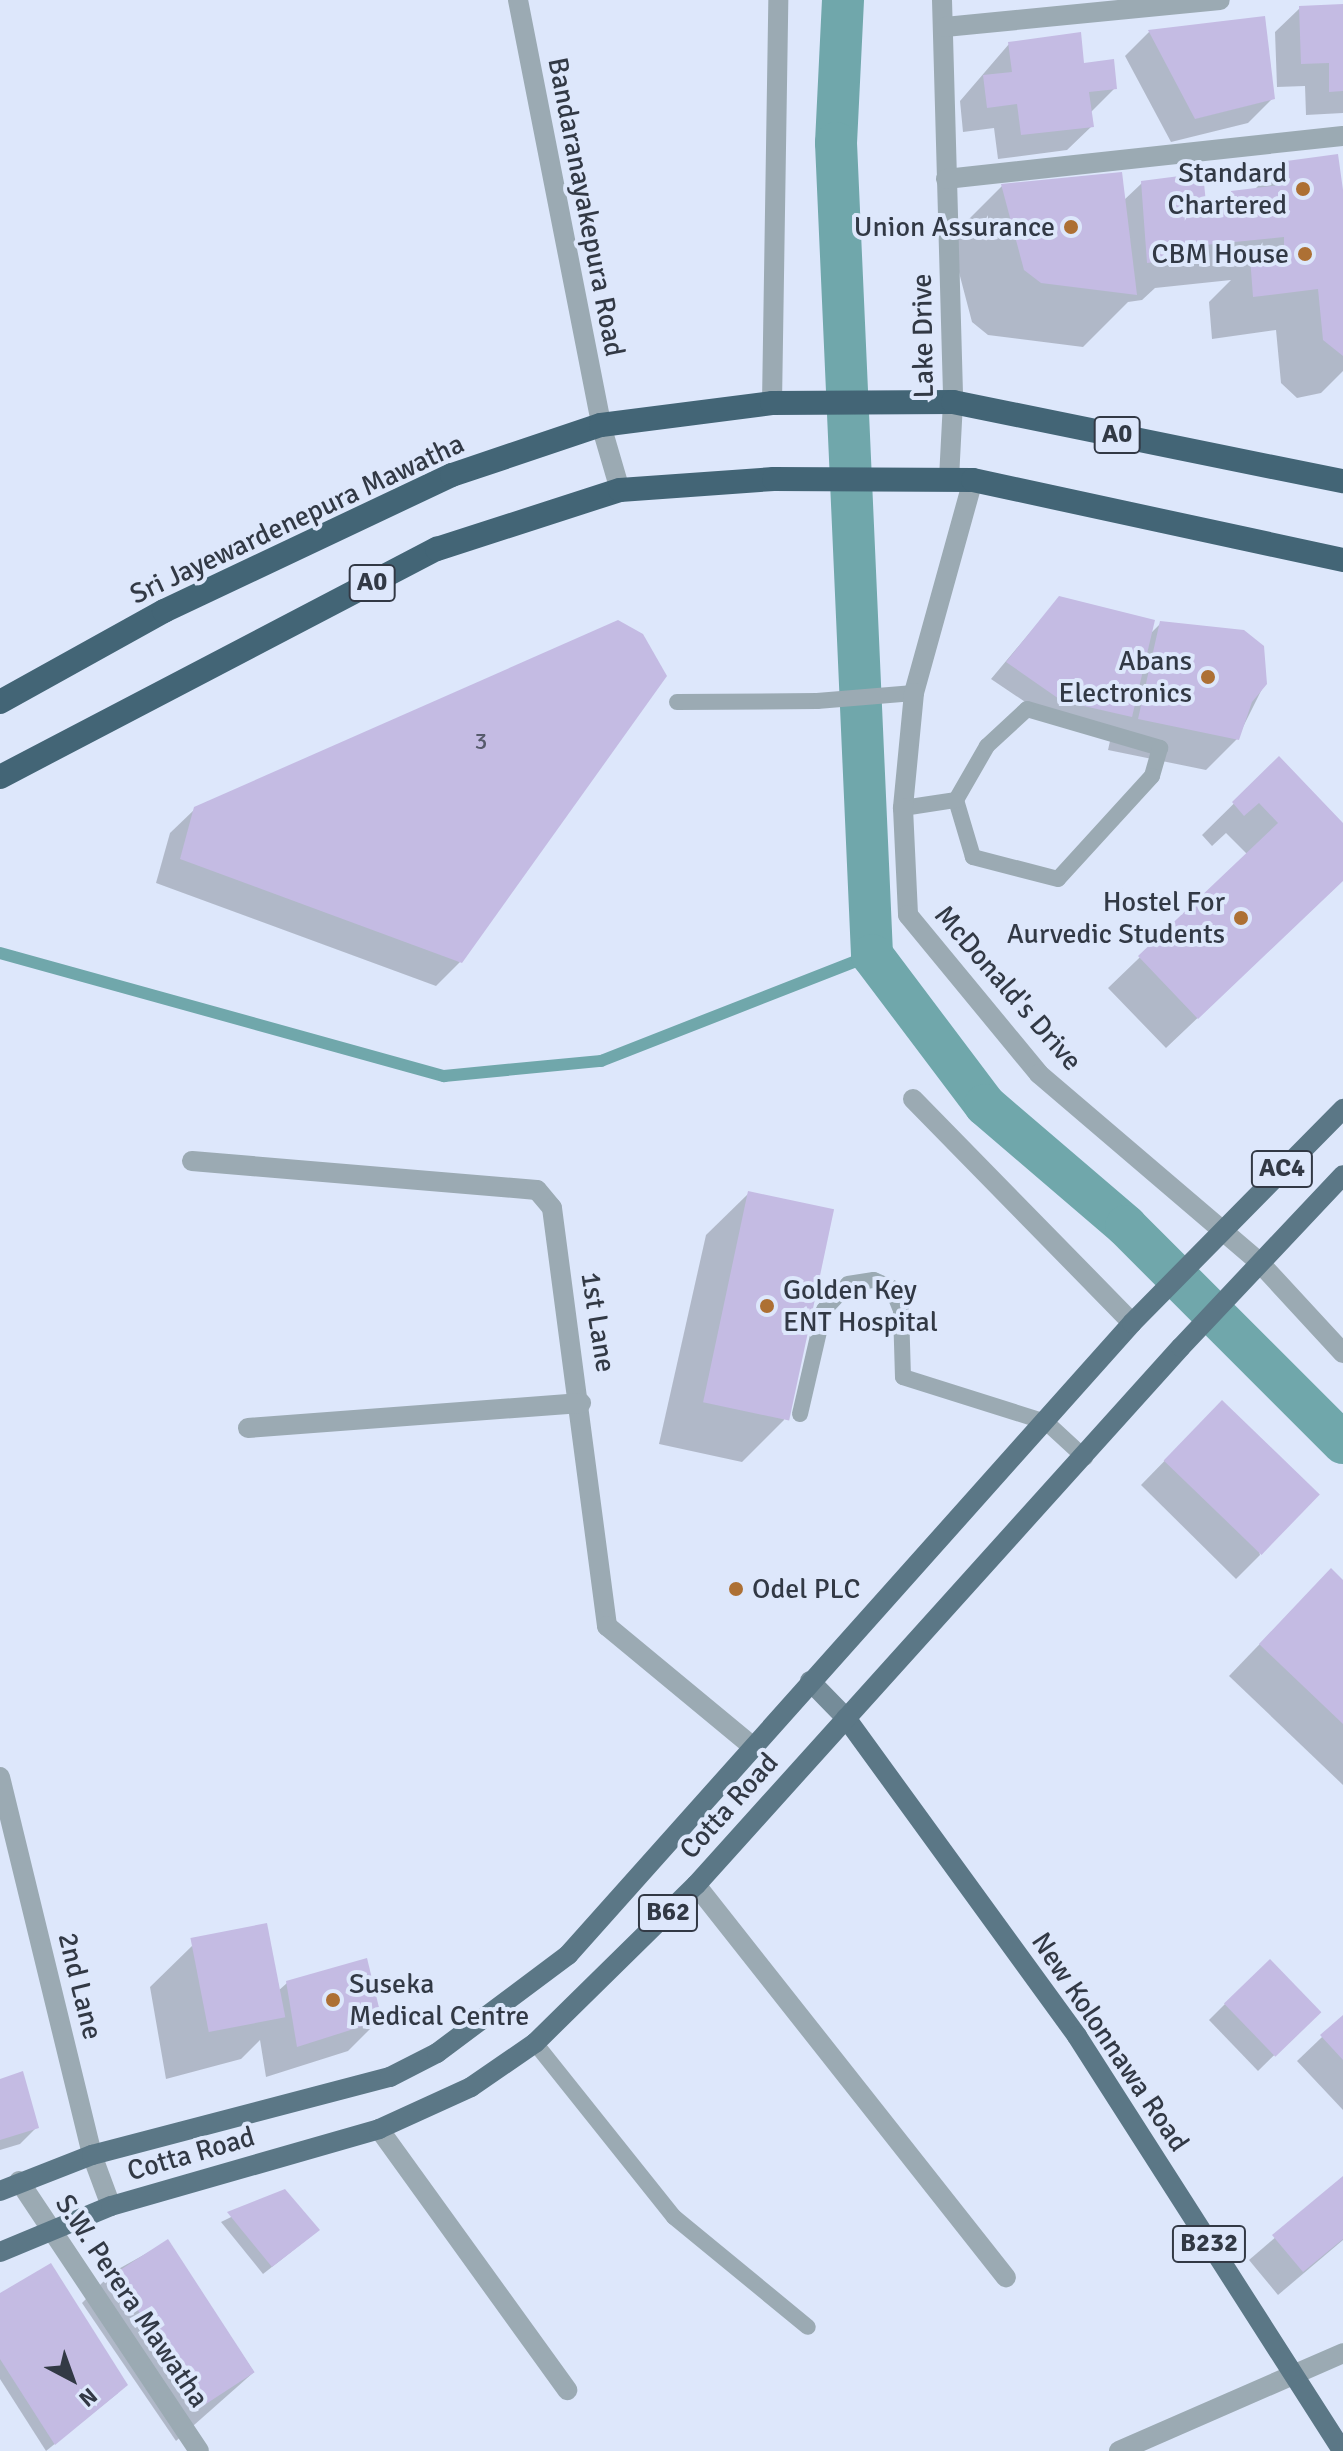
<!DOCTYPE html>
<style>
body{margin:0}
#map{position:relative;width:1343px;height:2451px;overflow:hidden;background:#dde7fb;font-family:Signika,sans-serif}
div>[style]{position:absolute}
.shadow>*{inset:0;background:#0003}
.stream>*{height:12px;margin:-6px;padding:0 6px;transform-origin:6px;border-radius:6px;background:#70a7ab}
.canal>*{height:42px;margin:-21px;padding:0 21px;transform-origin:21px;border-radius:21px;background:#70a7ab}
.building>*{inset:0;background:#c4bbe3;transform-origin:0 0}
.lane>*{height:16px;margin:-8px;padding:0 8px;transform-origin:8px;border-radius:8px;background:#9baab3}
.street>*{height:20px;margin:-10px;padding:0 10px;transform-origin:10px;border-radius:10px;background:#9baab3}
.secondary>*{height:20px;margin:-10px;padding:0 10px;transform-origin:10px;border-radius:10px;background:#758c99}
.primary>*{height:20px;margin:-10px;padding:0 10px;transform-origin:10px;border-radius:10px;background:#5b7786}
.highway>*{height:24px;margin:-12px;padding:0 12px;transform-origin:12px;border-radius:12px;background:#436576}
.dots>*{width:22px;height:22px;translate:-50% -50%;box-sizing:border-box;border:4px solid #dde7fb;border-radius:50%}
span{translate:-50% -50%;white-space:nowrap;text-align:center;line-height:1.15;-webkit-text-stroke:8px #dde7fb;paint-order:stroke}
.number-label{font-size:24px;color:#565a6c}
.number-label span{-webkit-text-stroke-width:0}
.shield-label span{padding:2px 6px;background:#dde7fb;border:2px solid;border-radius:6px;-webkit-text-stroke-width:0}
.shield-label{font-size:26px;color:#323945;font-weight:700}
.poi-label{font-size:28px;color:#323945}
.right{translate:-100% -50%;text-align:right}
.left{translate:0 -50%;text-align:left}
.street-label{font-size:28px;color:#323945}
.north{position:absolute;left:32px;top:2339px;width:80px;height:80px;-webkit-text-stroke:6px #dde7fb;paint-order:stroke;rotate:139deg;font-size:22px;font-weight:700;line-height:32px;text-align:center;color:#323945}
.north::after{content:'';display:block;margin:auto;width:28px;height:36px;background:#323945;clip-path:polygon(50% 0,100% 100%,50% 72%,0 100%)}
</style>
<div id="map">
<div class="shadow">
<i style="clip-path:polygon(1343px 6px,1343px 113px,1306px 115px,1305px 86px,1277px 87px,1275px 32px,1300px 8px)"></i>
<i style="clip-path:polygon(1264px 18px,1273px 98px,1248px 123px,1171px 142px,1125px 56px,1149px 32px)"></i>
<i style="clip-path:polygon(1009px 44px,1115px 88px,1090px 113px,1092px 126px,1067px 150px,998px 159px,994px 128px,963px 132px,960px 101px)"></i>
<i style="clip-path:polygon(1280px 164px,1343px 204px,1343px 371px,1321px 393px,1297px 398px,1281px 383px,1276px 330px,1212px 339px,1209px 302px,1231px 280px,1155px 288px,1142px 300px,1128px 302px,1083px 347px,988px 335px,972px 322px,950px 238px,1002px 186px,1123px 201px,1142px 183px,1204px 205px,1224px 201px,1232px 192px,1254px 190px)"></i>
<i style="clip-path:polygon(1059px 598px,1150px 634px,1160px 624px,1265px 683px,1237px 739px,1206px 770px,1108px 750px,1112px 732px,1046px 716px,991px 679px)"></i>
<i style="clip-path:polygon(1279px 759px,1343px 826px,1343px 880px,1166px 1048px,1108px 988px,1247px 854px,1226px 833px,1212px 846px,1202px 835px)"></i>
<i style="clip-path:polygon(195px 809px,460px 962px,436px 986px,156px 883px,170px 833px)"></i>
<i style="clip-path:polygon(749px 1193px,784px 1420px,742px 1462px,659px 1444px,706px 1235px)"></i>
<i style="clip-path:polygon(1222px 1402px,1260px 1555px,1236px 1579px,1141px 1485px)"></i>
<i style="clip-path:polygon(1343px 1583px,1343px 1785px,1229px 1676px,1300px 1602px)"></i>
<i style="clip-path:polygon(193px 1945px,278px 1991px,287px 1983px,380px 2019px,348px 2051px,266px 2077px,260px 2040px,241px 2059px,166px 2079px,150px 1987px)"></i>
<i style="clip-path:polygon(1225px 2004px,1318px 2012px,1258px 2071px,1209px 2020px)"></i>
<i style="clip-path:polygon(1343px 2017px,1343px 2110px,1297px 2061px)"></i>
<i style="clip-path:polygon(0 2081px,37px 2127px,20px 2144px,0 2150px)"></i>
<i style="clip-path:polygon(1343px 2179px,1343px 2240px,1278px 2295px,1249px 2260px)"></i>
<i style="clip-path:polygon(284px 2191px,310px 2237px,263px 2274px,221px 2222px)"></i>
<i style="clip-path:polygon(167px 2242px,254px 2372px,176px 2441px,82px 2303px,113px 2272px)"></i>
<i style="clip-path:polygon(0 2295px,118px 2393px,46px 2451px,0 2379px)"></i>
</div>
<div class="stream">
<i style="left:0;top:953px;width:461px;rotate:15.5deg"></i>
<i style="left:444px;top:1076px;width:158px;rotate:-5.5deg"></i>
<i style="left:601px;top:1061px;width:291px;rotate:-21.4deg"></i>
</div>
<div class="canal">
<i style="left:843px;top:0;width:143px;rotate:92.8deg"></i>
<i style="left:836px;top:143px;width:813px;rotate:87.46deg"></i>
<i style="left:872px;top:955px;width:188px;rotate:53deg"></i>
<i style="left:985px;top:1105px;width:186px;rotate:40.6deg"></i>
<i style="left:1126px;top:1226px;width:307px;rotate:45deg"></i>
</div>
<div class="building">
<i style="clip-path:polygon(1343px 4px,1343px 91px,1329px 92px,1329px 63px,1301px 64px,1299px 6px)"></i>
<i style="clip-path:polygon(1265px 16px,1275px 99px,1195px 119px,1148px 30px)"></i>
<i style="clip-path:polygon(1081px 32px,1084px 63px,1114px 59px,1117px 89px,1089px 92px,1094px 127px,1021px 135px,1017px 104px,987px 108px,983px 75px,1012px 72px,1008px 42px)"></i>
<i style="clip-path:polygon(1338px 154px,1343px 190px,1343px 356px,1323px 340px,1318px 289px,1253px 297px,1250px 257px,1284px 250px,1284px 237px,1185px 247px,1187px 258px,1147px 263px,1141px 181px,1203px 173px,1206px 203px,1232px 197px,1231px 191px,1280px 185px,1279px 162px)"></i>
<i style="clip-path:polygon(1122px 172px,1137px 295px,1041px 283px,1024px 270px,1001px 184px)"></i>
<i style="clip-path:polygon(1059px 596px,1155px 620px,1132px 717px,1062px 701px,1006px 662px)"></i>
<i style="clip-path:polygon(618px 620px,643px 634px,667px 676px,462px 963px,180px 859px,194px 807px)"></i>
<i style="clip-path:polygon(1160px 621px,1244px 630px,1264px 646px,1267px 684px,1252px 702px,1239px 740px,1138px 719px)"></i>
<i style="clip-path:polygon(1279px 756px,1343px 823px,1343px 881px,1198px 1019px,1138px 956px,1278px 823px,1259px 803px,1244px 816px,1232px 802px)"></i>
<i style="left:748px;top:1191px;width:88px;height:216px;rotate:12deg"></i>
<i style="left:1222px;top:1400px;width:136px;height:84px;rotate:44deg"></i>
<i style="clip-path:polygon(1331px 1568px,1343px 1580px,1343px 1724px,1259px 1644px)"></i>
<i style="left:267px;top:1923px;width:96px;height:78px;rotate:79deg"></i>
<i style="clip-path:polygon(367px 1958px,382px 2020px,297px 2047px,286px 1981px)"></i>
<i style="left:1270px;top:1959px;width:74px;height:64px;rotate:46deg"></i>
<i style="clip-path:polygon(1343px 2015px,1343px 2060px,1320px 2035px)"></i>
<i style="clip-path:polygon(23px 2071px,39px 2128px,0 2140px,0 2079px)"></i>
<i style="clip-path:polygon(1343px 2176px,1343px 2239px,1303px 2272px,1272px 2235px)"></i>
<i style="clip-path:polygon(285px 2189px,320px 2230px,272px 2267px,227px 2212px)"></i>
<i style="left:168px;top:2239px;width:159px;height:64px;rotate:57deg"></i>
<i style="clip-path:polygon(51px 2263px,128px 2385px,55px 2445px,0 2359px,0 2293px)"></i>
</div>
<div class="lane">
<i style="left:677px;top:702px;width:140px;rotate:-0.4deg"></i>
<i style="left:817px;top:701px;width:97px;rotate:-4.7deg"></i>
<i style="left:1027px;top:709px;width:139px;rotate:16.3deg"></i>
<i style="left:1160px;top:748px;width:29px;rotate:106deg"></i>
<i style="left:1152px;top:776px;width:139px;rotate:132.4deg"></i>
<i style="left:1058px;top:879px;width:88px;rotate:-165.5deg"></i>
<i style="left:973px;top:857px;width:59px;rotate:-106.6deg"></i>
<i style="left:956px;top:800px;width:62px;rotate:-60.1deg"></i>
<i style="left:987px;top:746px;width:54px;rotate:-42.8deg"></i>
<i style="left:903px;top:808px;width:54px;rotate:-8.6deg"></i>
<i style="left:800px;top:1414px;width:107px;rotate:-77deg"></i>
<i style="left:824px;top:1310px;width:35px;rotate:-47deg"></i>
<i style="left:848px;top:1284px;width:26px;rotate:-9deg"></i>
<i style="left:874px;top:1280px;width:20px;rotate:24deg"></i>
<i style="left:892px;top:1288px;width:24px;rotate:68deg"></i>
<i style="left:901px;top:1310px;width:67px;rotate:88.3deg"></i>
<i style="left:903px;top:1377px;width:150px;rotate:17.5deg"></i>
<i style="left:1046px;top:1422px;width:53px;rotate:42.7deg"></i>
<i style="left:535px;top:2043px;width:223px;rotate:51.4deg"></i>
<i style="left:674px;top:2217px;width:173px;rotate:39.4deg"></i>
</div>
<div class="street">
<i style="left:518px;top:0;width:433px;rotate:78.9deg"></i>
<i style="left:601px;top:425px;width:68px;rotate:73.7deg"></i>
<i style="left:942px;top:0;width:402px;rotate:88.4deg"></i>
<i style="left:953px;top:402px;width:77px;rotate:93deg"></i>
<i style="left:945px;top:27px;width:276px;rotate:-5.6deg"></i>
<i style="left:946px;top:179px;width:399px;rotate:-6.2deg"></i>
<i style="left:772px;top:403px;width:403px;rotate:-89.1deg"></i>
<i style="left:973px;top:480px;width:221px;rotate:105.5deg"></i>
<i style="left:914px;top:693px;width:116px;rotate:95.5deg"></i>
<i style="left:903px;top:808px;width:107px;rotate:87.3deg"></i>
<i style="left:908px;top:915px;width:206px;rotate:50.5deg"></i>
<i style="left:1039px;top:1074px;width:289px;rotate:40.5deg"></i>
<i style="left:1259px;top:1262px;width:124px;rotate:47.3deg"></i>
<i style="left:913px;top:1099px;width:313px;rotate:45.6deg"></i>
<i style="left:192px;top:1161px;width:346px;rotate:4.8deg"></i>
<i style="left:537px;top:1190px;width:23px;rotate:50deg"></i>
<i style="left:552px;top:1208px;width:422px;rotate:82.5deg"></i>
<i style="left:607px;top:1626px;width:187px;rotate:39.6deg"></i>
<i style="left:248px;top:1428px;width:334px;rotate:-4.3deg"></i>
<i style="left:0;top:1777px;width:389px;rotate:76.3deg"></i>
<i style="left:92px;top:2155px;width:54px;rotate:69.6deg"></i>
<i style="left:696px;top:1885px;width:500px;rotate:51.7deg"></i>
<i style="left:379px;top:2129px;width:322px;rotate:54.2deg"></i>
<i style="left:19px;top:2181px;width:324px;rotate:56.3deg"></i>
<i style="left:1119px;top:2451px;width:244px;rotate:-23.6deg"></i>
</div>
<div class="secondary">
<i style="left:810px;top:1681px;width:52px;rotate:45.8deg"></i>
</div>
<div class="primary">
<i style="left:846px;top:1718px;width:393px;rotate:54deg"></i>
<i style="left:1077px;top:2036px;width:492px;rotate:57.4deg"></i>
<i style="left:0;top:2191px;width:99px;rotate:-21.4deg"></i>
<i style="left:92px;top:2155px;width:308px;rotate:-14.7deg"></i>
<i style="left:390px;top:2077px;width:53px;rotate:-27.1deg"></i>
<i style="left:437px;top:2053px;width:164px;rotate:-36.8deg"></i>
<i style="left:568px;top:1955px;width:847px;rotate:-48.25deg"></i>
<i style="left:1132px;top:1323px;width:301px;rotate:-45.4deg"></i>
<i style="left:0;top:2252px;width:120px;rotate:-22.5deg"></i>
<i style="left:111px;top:2206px;width:279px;rotate:-16deg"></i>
<i style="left:379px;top:2129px;width:101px;rotate:-24.5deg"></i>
<i style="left:471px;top:2087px;width:78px;rotate:-34.5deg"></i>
<i style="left:535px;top:2043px;width:226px;rotate:-44.5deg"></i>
<i style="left:696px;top:1885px;width:724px;rotate:-47.97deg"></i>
<i style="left:1181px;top:1347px;width:236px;rotate:-46.7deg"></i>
</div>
<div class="highway">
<i style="left:0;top:702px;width:188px;rotate:-29deg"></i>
<i style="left:164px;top:611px;width:318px;rotate:-25.3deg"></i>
<i style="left:452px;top:475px;width:157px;rotate:-18.6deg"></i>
<i style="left:601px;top:425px;width:172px;rotate:-7.3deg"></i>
<i style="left:772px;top:403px;width:181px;rotate:-0.3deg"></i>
<i style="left:953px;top:402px;width:398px;rotate:11.5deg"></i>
<i style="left:0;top:777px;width:493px;rotate:-27.6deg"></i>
<i style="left:437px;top:549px;width:192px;rotate:-17.9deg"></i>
<i style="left:620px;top:490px;width:154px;rotate:-4.1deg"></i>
<i style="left:774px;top:479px;width:199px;rotate:0.3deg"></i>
<i style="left:973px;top:480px;width:379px;rotate:12.2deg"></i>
</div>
<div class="dots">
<i style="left:1303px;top:189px;background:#ad7034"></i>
<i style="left:1071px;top:227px;background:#ad7034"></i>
<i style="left:1305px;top:254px;background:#ad7034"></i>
<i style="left:1208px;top:677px;background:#ad7034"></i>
<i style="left:1241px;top:918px;background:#ad7034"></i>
<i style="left:767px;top:1306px;background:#ad7034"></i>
<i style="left:736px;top:1589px;background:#ad7034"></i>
<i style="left:333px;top:2000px;background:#ad7034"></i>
</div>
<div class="number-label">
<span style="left:481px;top:742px">3</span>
</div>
<div class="shield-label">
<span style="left:1117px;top:435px">A0</span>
<span style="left:372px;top:583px">A0</span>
<span style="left:1282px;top:1169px">AC4</span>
<span style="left:668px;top:1913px">B62</span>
<span style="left:1209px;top:2244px">B232</span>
</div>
<div class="poi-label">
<span class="right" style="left:1287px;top:189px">Standard<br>Chartered</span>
<span class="right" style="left:1055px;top:227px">Union Assurance</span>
<span class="right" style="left:1289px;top:254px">CBM House</span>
<span class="right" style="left:1192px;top:677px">Abans<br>Electronics</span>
<span class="right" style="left:1225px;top:918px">Hostel For<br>Aurvedic Students</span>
<span class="left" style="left:783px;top:1306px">Golden Key<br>ENT Hospital</span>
<span class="left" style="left:752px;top:1589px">Odel PLC</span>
<span class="left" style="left:349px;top:2000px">Suseka<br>Medical Centre</span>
</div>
<div class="street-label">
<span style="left:586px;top:207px;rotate:79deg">Bandaranayakepura Road</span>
<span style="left:923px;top:336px;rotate:-91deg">Lake Drive</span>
<span style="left:297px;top:519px;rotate:-25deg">Sri Jayewardenepura Mawatha</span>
<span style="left:1008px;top:988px;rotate:49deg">McDonald's Drive</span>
<span style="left:598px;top:1322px;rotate:81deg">1st Lane</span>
<span style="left:729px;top:1806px;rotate:-48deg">Cotta Road</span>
<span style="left:80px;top:1986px;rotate:76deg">2nd Lane</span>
<span style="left:1110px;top:2042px;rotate:56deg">New Kolonnawa Road</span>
<span style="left:191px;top:2154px;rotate:-16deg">Cotta Road</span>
<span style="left:132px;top:2301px;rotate:56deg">S.W. Perera Mawatha</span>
</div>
<div class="north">N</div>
</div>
